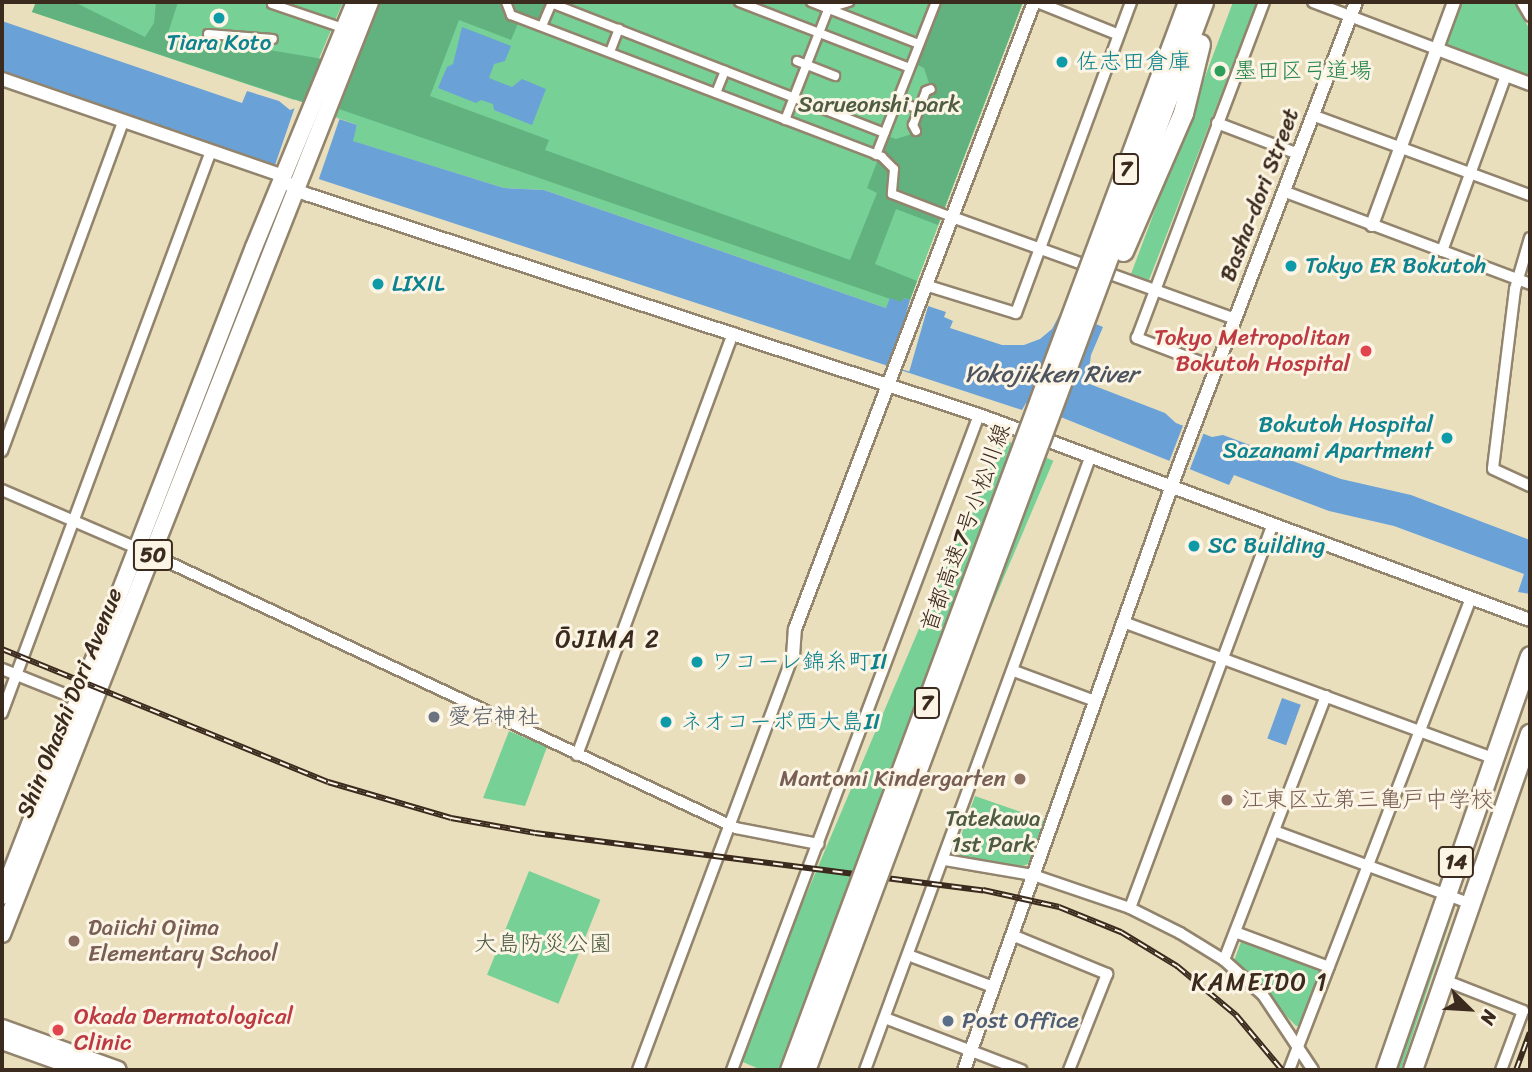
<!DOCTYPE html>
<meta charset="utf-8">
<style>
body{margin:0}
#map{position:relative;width:1532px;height:1072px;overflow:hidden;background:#eadfbc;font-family:Sriracha,"Klee One",sans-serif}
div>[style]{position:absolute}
.green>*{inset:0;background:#77d096;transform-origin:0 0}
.forest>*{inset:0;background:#61b27f}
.water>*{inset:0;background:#6aa2d8;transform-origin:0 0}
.pier>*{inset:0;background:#eadfbc;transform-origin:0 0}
.roads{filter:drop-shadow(2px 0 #92846d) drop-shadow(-2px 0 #92846d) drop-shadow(0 2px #92846d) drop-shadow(0 -2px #92846d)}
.pedestrian>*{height:8px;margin:-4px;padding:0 4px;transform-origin:4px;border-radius:4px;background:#fff}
.minor>*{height:10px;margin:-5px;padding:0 5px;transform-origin:5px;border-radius:5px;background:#fff}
.tertiary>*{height:12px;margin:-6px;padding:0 6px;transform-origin:6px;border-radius:6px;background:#fff}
.primary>*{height:16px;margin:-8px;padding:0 8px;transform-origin:8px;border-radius:8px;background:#fff}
.trunk>*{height:18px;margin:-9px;padding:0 9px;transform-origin:9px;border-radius:9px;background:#fff}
.rail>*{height:6px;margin-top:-3px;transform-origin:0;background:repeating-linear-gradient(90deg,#fcf5e5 0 10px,#3b2a1e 0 20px);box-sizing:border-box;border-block:2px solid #3b2a1e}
.bridges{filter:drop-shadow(2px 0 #92846d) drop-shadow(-2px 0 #92846d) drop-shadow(0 2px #92846d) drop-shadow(0 -2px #92846d)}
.motorway-bridge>*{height:19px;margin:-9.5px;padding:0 9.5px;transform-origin:9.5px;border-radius:9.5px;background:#fff}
.dots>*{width:19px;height:19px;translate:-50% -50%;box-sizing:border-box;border:4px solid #fcf5e5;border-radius:50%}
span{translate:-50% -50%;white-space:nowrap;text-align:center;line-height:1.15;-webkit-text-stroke:6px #fcf5e5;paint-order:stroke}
.shield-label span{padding:2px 5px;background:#fcf5e5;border:2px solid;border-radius:5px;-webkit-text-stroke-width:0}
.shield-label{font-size:21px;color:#3b2a1e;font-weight:700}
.culture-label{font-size:23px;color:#0d838f}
.left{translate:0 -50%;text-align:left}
.right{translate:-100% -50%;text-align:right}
.leisure-label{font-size:23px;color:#27864d}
.park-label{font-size:23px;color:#4d5c42}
.street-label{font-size:23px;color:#3b2a1e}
.health-label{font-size:23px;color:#be3a42}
.worship-label{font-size:23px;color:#5b616d}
.education-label{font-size:23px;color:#785e54}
.service-label{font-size:23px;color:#4e5e75}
.water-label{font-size:24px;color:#4b545f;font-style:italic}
.neighbourhood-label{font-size:24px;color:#3b2a1e;letter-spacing:2px}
.frame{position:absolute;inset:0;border:4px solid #3b2a1e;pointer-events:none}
.north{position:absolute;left:1434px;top:974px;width:70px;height:70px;-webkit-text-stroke:5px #fcf5e5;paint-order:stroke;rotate:114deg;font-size:19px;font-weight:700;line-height:28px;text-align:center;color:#3b2a1e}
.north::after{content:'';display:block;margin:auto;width:24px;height:32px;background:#3b2a1e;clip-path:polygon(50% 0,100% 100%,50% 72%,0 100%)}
</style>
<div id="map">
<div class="green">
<i style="clip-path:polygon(36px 2px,343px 2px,315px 68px,294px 100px,32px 12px)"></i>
<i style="clip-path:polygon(381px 2px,1023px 2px,910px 300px,904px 298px,886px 308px,544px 190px,504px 188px,352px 141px,357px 125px,335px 117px)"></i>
<i style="clip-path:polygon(1233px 2px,1257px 2px,1149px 280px,1131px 274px)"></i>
<i style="clip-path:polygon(1461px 2px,1515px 3px,1530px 30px,1530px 77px,1445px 44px)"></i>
<i style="left:1000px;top:438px;width:58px;height:675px;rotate:23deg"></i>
<i style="clip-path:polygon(509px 731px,547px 747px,525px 806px,483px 798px)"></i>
<i style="clip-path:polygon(975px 796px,1044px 820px,1030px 863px,1023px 866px,961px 856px,956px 849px)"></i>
<i style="left:529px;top:871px;width:77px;height:112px;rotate:22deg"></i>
<i style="clip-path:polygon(1450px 907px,1454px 909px,1401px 1070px,1397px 1070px)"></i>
<i style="clip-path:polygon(1242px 939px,1321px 969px,1304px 1025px,1296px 1026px,1234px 961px)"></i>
</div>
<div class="forest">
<i style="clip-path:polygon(36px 2px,74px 2px,145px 37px,154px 23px,156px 2px,178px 2px,168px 33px,323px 59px,305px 103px,32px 12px)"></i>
<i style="clip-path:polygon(381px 2px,548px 2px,541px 20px,522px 14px,511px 40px,459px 20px,430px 96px,549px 140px,545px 150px,850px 260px,877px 193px,867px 188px,887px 136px,896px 139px,915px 133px,931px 89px,924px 68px,916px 64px,940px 2px,1023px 2px,938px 225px,896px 209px,875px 264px,917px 281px,910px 300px,904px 298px,902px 303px,339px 109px)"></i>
</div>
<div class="water">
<i style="clip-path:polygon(2px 21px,242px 103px,247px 91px,279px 101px,290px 110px,301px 106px,357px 125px,353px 141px,504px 188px,544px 190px,886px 308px,890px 298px,901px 302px,904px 298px,946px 312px,944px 317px,953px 321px,950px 328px,1002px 345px,1024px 345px,1040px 339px,1052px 329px,1062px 310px,1103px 327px,1091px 355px,1087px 383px,1165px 413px,1176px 423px,1212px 437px,1223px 435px,1341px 479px,1411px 495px,1530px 540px,1530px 594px,1518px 592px,1524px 574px,1394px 526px,1329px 511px,1234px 475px,1229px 485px,1026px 403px,1022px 410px,2px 75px)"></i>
<i style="clip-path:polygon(462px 27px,511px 46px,505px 61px,494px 64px,489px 78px,512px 87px,522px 79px,546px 89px,532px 125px,494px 110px,493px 104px,481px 100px,476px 103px,438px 88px,447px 67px,453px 64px)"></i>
<i style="left:1282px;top:698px;width:20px;height:43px;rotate:20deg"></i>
</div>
<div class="pier">
<i style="left:296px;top:104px;width:46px;height:65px;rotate:19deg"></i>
<i style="left:910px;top:300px;width:19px;height:69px;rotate:16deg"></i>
<i style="left:1184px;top:423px;width:22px;height:41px;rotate:21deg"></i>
</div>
<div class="roads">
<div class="pedestrian">
<i style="left:506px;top:2px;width:14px;rotate:69deg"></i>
<i style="left:511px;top:15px;width:397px;rotate:20.9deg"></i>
<i style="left:882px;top:157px;width:17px;rotate:45deg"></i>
<i style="left:894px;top:169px;width:25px;rotate:95deg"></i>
<i style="left:892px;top:194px;width:64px;rotate:21deg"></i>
<i style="left:739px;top:2px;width:183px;rotate:21.1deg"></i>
<i style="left:811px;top:2px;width:116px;rotate:21.3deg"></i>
<i style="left:551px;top:3px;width:358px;rotate:21.3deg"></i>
<i style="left:272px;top:4px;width:69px;rotate:18.7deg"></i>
<i style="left:829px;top:8px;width:21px;rotate:-17deg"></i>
<i style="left:542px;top:26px;width:26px;rotate:-67deg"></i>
<i style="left:208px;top:34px;width:65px;rotate:4.4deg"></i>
<i style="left:610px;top:52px;width:25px;rotate:-69deg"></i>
<i style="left:797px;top:61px;width:41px;rotate:21.5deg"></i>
<i style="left:716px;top:93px;width:24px;rotate:-68deg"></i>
<i style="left:897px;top:101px;width:23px;rotate:20deg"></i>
<i style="left:785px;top:120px;width:127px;rotate:-68.7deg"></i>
<i style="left:916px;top:131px;width:7px;rotate:-117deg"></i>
<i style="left:913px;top:125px;width:36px;rotate:-69deg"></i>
<i style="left:926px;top:91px;width:5px;rotate:-22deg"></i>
<i style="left:876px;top:155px;width:164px;rotate:-68.6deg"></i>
</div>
<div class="minor">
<i style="left:1037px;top:2px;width:88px;rotate:21.9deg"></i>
<i style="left:1313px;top:2px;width:133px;rotate:20.8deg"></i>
<i style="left:1522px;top:2px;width:16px;rotate:60deg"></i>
<i style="left:1312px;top:115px;width:232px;rotate:20.2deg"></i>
<i style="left:1217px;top:123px;width:87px;rotate:20.9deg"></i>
<i style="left:1283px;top:191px;width:264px;rotate:20.6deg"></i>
<i style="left:952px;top:217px;width:301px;rotate:19.8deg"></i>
<i style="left:1530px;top:238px;width:53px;rotate:106.4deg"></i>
<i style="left:1515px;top:289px;width:181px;rotate:97deg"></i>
<i style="left:1493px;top:469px;width:41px;rotate:24.7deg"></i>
<i style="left:1442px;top:251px;width:187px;rotate:-70deg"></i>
<i style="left:925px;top:285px;width:95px;rotate:17.1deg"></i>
<i style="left:1016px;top:313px;width:332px;rotate:-69.7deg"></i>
<i style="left:1216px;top:368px;width:85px;rotate:-159.2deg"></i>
<i style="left:1137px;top:338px;width:359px;rotate:-69.3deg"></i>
<i style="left:2px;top:451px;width:351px;rotate:-69.8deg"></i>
<i style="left:2px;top:490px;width:164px;rotate:23.3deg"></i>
<i style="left:153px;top:555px;width:644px;rotate:25.09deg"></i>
<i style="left:736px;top:828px;width:84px;rotate:11deg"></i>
<i style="left:1123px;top:622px;width:394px;rotate:20.2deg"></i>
<i style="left:2px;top:669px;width:81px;rotate:21.8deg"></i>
<i style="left:1014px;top:671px;width:86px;rotate:20.3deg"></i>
<i style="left:2px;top:713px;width:600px;rotate:-69.6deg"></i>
<i style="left:577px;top:755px;width:450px;rotate:-69.7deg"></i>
<i style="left:1274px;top:831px;width:208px;rotate:20.3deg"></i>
<i style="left:945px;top:860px;width:89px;rotate:9.7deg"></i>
<i style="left:1033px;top:875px;width:102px;rotate:18.8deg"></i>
<i style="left:1130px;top:908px;width:56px;rotate:26.6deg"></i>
<i style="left:1180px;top:933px;width:52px;rotate:31.5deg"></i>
<i style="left:1224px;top:960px;width:52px;rotate:41.9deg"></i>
<i style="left:1263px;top:995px;width:90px;rotate:56.3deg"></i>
<i style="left:1130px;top:908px;width:410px;rotate:-69.6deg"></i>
<i style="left:1235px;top:932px;width:100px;rotate:20.4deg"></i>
<i style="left:1012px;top:935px;width:103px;rotate:22.3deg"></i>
<i style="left:1107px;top:974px;width:103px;rotate:111.6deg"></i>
<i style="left:908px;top:955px;width:91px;rotate:20.6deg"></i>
<i style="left:1224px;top:960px;width:283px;rotate:-68.9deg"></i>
<i style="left:1444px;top:980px;width:85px;rotate:21.4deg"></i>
<i style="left:1523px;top:1011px;width:63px;rotate:110.4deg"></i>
<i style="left:885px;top:1018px;width:146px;rotate:20.9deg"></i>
<i style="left:638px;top:1070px;width:442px;rotate:-69.5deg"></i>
<i style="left:732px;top:1070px;width:700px;rotate:-69.34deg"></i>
<i style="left:865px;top:1070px;width:655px;rotate:-69.82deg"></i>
<i style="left:1289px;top:1070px;width:506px;rotate:-68.91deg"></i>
</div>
<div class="tertiary">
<i style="left:1437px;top:49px;width:99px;rotate:20.6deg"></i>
<i style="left:2px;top:79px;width:292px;rotate:19deg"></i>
<i style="left:278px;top:174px;width:23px;rotate:43deg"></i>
<i style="left:295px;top:190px;width:15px;rotate:20deg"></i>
<i style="left:309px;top:195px;width:705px;rotate:18.18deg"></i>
<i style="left:979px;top:415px;width:588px;rotate:20.41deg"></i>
<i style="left:1372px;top:225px;width:238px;rotate:-69.8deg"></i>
<i style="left:793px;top:656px;width:27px;rotate:-86deg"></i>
<i style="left:795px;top:629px;width:671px;rotate:-69.13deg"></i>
<i style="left:964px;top:1070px;width:636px;rotate:-70.42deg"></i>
<i style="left:1177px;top:471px;width:502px;rotate:-69.11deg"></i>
</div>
<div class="primary">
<i style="left:2px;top:896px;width:696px;rotate:-68.78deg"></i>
<i style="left:254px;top:247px;width:265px;rotate:-67.6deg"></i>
<i style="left:2px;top:934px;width:1002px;rotate:-68.45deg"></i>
<i style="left:2px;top:1028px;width:123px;rotate:19.9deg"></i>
<i style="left:2px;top:1041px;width:86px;rotate:19.7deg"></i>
</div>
<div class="trunk">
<i style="left:1386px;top:1070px;width:438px;rotate:-70.8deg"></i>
<i style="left:1413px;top:1070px;width:356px;rotate:-70.8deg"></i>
</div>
</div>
<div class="rail">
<i style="left:2px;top:649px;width:352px;rotate:22.2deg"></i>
<i style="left:328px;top:782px;width:128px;rotate:16.3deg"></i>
<i style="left:451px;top:818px;width:85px;rotate:10.1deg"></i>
<i style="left:535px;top:833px;width:452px;rotate:7.3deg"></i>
<i style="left:983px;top:890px;width:78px;rotate:12.6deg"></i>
<i style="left:1059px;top:907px;width:67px;rotate:22deg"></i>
<i style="left:1121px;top:932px;width:66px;rotate:31.3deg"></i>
<i style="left:1177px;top:966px;width:77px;rotate:39.7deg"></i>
<i style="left:1236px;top:1015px;width:72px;rotate:50.1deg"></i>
<i style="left:1516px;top:1070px;width:40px;rotate:-69.8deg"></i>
</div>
<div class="bridges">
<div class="motorway-bridge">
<i style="left:1123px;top:251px;width:150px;rotate:-66.5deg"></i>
<i style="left:1183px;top:113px;width:71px;rotate:-76.2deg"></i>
<i style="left:790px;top:1070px;width:1140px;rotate:-69.56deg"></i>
<i style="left:805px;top:1070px;width:1140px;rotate:-69.56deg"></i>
</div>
</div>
<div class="dots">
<i style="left:219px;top:18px;background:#0f9aa8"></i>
<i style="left:1062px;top:62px;background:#0f9aa8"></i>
<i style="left:1220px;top:71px;background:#2e9e5b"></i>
<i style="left:1291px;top:266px;background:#0f9aa8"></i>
<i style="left:378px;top:284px;background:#0f9aa8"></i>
<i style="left:1366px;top:351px;background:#e0444e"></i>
<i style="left:1447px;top:438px;background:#0f9aa8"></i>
<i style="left:1194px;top:546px;background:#0f9aa8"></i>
<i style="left:697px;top:662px;background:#0f9aa8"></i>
<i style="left:434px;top:717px;background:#6b7280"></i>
<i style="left:666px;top:722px;background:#0f9aa8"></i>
<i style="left:1020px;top:779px;background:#8d6e63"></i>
<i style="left:1227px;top:800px;background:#8d6e63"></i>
<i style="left:74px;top:941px;background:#8d6e63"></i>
<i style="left:948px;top:1021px;background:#5c6f8a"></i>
<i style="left:58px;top:1030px;background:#e0444e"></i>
</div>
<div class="shield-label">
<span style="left:1126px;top:169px">7</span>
<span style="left:153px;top:555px">50</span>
<span style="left:927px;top:703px">7</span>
<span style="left:1456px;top:862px">14</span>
</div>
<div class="culture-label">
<span style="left:219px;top:43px">Tiara Koto</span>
<span class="left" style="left:1076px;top:62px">佐志田倉庫</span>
<span class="left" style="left:1305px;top:266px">Tokyo ER Bokutoh</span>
<span class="left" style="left:392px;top:284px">LIXIL</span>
<span class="right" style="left:1433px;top:438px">Bokutoh Hospital<br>Sazanami Apartment</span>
<span class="left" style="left:1208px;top:546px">SC Building</span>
<span class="left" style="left:711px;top:662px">ワコーレ錦糸町II</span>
<span class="left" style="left:680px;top:722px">ネオコーポ西大島II</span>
</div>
<div class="leisure-label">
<span class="left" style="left:1234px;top:71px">墨田区弓道場</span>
</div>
<div class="park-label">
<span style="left:879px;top:105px">Sarueonshi park</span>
<span style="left:993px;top:832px">Tatekawa<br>1st Park</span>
<span style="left:543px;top:944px">大島防災公園</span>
</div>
<div class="street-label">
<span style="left:1260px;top:195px;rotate:-69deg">Basha-dori Street</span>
<span style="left:966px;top:528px;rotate:-70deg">首都高速7号小松川線</span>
<span style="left:70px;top:703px;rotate:-68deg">Shin Ohashi Dori Avenue</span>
</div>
<div class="health-label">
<span class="right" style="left:1350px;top:351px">Tokyo Metropolitan<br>Bokutoh Hospital</span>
<span class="left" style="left:74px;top:1030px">Okada Dermatological<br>Clinic</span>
</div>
<div class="worship-label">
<span class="left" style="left:448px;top:717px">愛宕神社</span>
</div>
<div class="education-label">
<span class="right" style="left:1006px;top:779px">Mantomi Kindergarten</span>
<span class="left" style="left:1241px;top:800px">江東区立第三亀戸中学校</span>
<span class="left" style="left:88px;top:941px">Daiichi Ojima<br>Elementary School</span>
</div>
<div class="service-label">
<span class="left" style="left:962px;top:1021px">Post Office</span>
</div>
<div class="water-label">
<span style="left:1051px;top:375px">Yokojikken River</span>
</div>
<div class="neighbourhood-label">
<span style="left:608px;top:640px">ŌJIMA 2</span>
<span style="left:1260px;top:983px">KAMEIDO 1</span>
</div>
<div class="frame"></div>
<div class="north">N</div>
</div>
